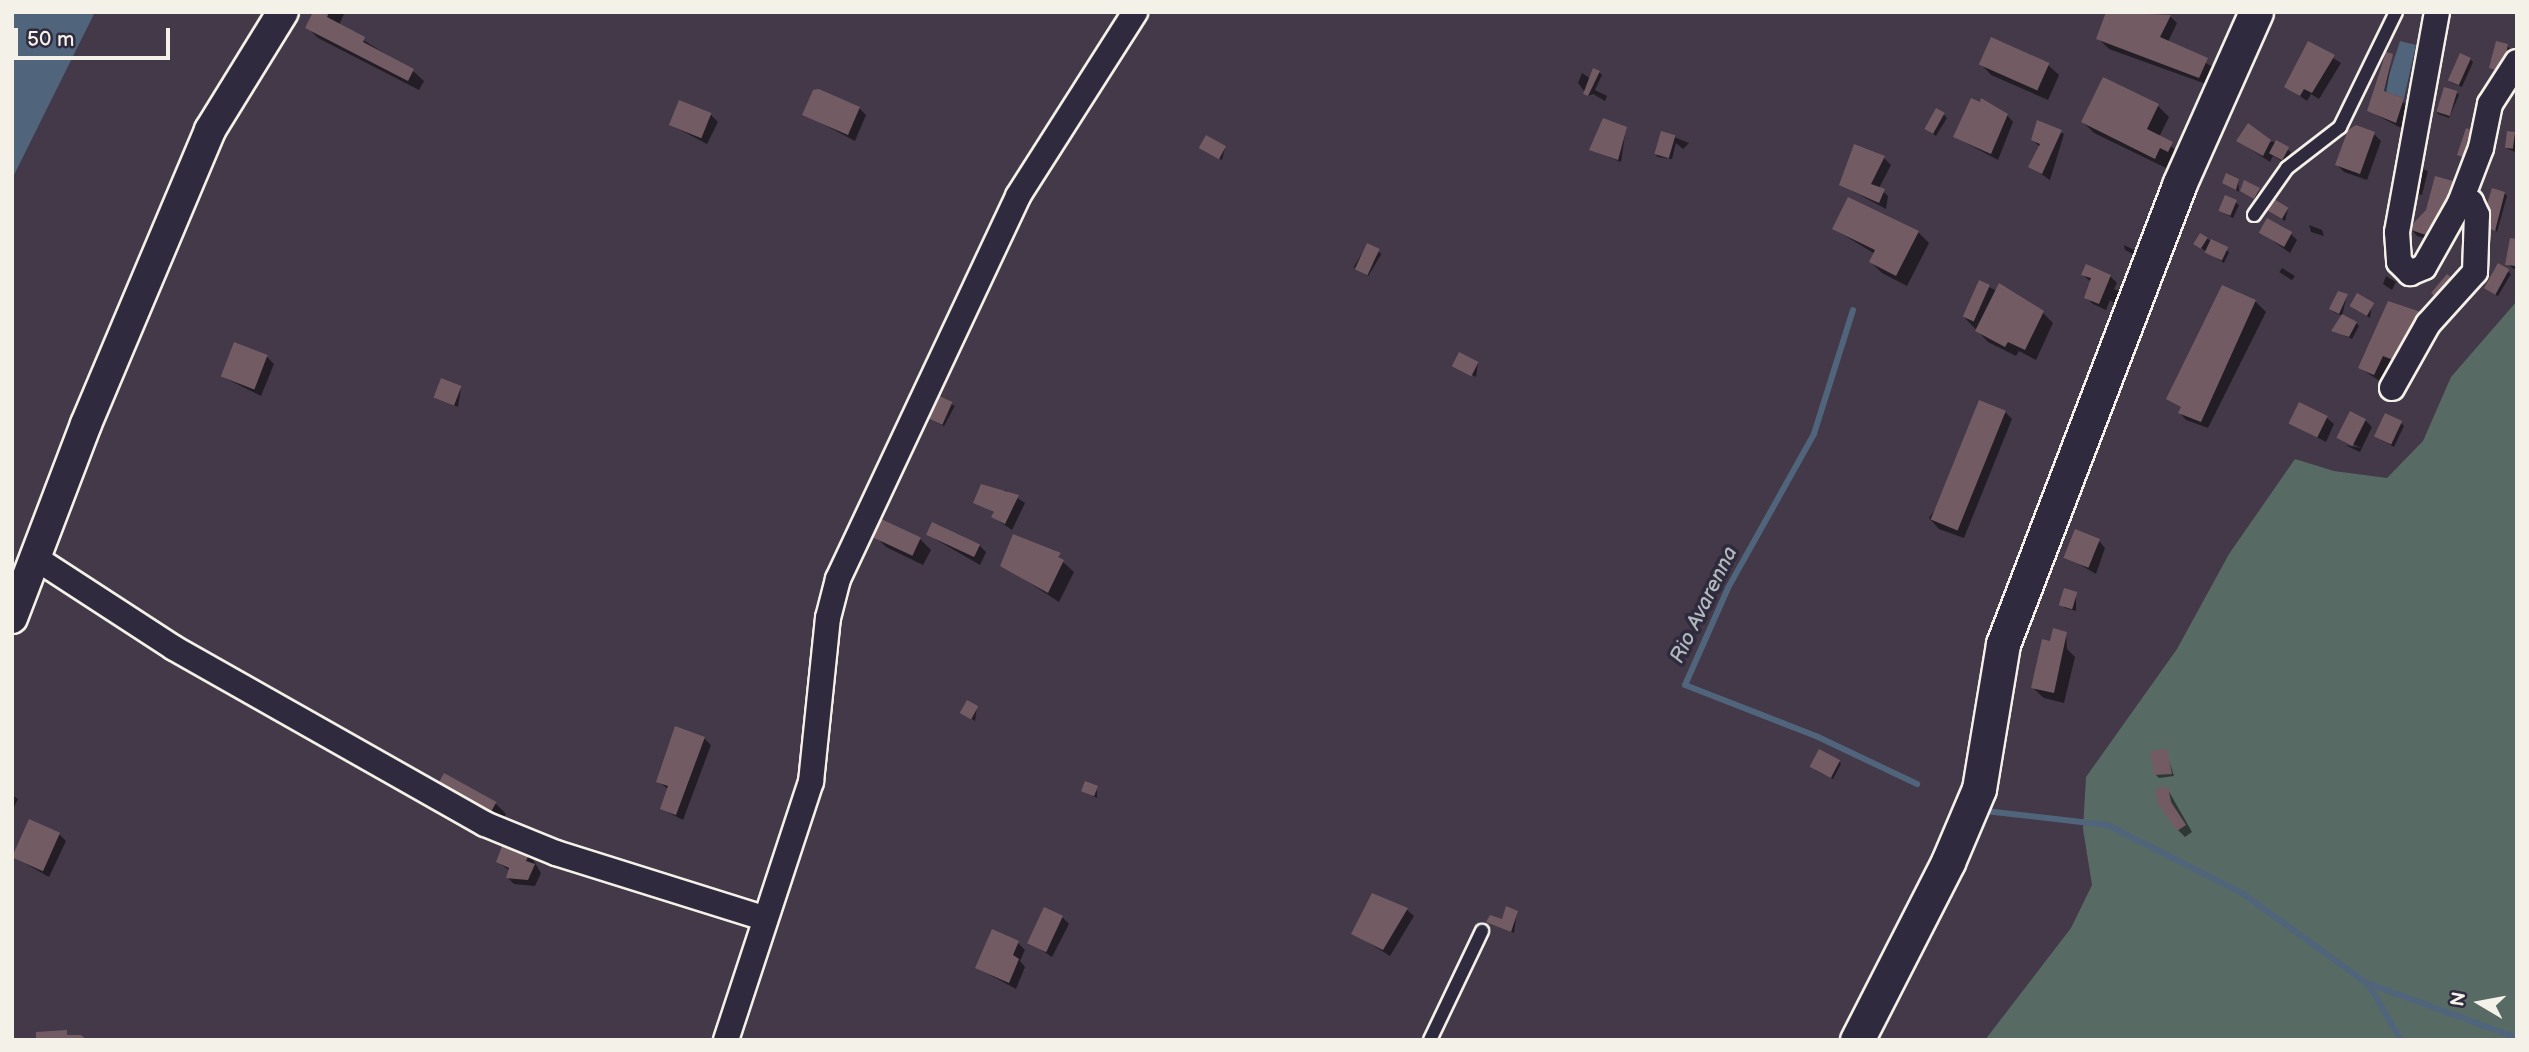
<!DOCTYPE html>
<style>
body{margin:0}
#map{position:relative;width:2529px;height:1052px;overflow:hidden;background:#433948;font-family:"Balsamiq Sans",sans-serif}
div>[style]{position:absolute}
.green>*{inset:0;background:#576b64}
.water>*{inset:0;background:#50657b}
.shadow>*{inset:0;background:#0007;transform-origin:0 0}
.stream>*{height:6px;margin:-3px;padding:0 3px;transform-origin:3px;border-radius:3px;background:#50657b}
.building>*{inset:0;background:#735b63;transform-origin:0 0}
.roads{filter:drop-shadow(2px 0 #f4f1e8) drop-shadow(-2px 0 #f4f1e8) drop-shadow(0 2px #f4f1e8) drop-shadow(0 -2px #f4f1e8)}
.service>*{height:12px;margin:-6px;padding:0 6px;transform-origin:6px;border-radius:6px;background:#2f2a3d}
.minor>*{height:24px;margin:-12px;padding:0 12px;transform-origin:12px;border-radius:12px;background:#2f2a3d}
.tertiary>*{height:30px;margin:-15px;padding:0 15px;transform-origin:15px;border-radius:15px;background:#2f2a3d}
.secondary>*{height:33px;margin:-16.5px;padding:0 16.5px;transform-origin:16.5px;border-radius:16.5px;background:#2f2a3d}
span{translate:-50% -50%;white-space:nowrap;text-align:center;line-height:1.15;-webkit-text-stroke:7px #2f2a3d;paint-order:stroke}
.water-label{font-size:21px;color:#b2b9bc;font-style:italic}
.frame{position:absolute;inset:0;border:14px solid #f4f1e8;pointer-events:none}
.north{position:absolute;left:2445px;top:968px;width:70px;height:70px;-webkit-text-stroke:5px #2f2a3d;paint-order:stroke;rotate:280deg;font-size:19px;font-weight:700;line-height:28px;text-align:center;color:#f4f1e8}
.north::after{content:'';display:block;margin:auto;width:24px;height:32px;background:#f4f1e8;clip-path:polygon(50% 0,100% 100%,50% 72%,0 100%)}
.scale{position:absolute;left:14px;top:28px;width:156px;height:32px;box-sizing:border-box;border:4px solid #f4f1e8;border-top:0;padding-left:9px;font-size:21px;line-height:24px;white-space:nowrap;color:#f4f1e8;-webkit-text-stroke:5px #2f2a3d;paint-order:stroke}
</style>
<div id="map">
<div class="green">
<i style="clip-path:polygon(2517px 301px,2517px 1040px,1985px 1040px,2071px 928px,2092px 885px,2083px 829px,2086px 777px,2177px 649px,2229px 554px,2295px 459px,2334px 471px,2387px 478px,2423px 441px,2451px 377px)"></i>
</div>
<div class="water">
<i style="clip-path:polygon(12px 12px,95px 12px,12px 179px)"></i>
<i style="clip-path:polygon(2400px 41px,2416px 45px,2404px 98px,2384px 91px)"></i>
</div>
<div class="shadow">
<i style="clip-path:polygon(315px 12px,345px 12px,339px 25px,413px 71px,424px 81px,419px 90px,318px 38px,307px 27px)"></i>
<i style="clip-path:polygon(2108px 12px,2170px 16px,2177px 23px,2168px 42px,2213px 67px,2206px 84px,2109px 49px,2098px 38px)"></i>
<i style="clip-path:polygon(2309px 43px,2341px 63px,2319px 99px,2311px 94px,2307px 101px,2286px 86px)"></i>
<i style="clip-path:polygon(2507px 46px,2510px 49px,2506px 74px,2491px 68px)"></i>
<i style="clip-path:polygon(2392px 56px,2386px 94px,2410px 106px,2403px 129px,2369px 111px)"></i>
<i style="clip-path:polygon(2470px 59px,2473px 62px,2462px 87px,2452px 83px,2449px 80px)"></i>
<i style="clip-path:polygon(1981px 64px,2048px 65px,2059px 75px,2048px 100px,1991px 75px)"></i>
<i style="clip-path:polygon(1599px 72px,1602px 75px,1595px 90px,1607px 96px,1605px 101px,1593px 94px,1588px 96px,1578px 83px,1582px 73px,1591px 79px)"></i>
<i style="clip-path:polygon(2104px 79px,2158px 106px,2169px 117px,2159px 137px,2182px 155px,2179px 161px,2171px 157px,2166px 168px,2094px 133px,2083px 122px)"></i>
<i style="clip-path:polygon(2456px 92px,2459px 95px,2449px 118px,2438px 114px,2436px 111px)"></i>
<i style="clip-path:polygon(859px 108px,866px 115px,855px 141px,804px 114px)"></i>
<i style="clip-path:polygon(711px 115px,718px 122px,707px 144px,671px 125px)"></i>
<i style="clip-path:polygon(1944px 115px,1947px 118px,1936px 136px,1925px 128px)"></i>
<i style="clip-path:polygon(2007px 115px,2013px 122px,1998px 160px,1955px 137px)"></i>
<i style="clip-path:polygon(2038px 122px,2064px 134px,2050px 180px,2031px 167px,2040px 147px,2033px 140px)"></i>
<i style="clip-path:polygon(1626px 128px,1621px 162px,1591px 150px)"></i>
<i style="clip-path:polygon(2374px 134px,2381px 141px,2367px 180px,2344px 172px,2337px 165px)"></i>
<i style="clip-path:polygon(2515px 134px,2517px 136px,2515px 152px,2506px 148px)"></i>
<i style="clip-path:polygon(1674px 137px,1689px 143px,1683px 149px,1676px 143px,1672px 159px,1658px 157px,1655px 154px)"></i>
<i style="clip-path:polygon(2238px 141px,2276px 142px,2291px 152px,2285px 163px,2273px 156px,2270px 162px)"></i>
<i style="clip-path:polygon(1225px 148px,1222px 160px,1204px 151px)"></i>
<i style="clip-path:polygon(1884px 158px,1891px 165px,1879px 188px,1888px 196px,1886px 209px,1841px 185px)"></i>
<i style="clip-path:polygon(2416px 167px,2428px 171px,2422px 195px,2414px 194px)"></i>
<i style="clip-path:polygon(2238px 180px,2239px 192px,2224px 183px)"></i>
<i style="clip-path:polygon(2452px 182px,2459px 189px,2439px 243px,2417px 236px,2411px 229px)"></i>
<i style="clip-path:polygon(2259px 189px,2258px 201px,2242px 191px)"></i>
<i style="clip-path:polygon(2504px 193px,2507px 196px,2497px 232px,2488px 220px)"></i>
<i style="clip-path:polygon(2226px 197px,2239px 205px,2233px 218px,2220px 211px)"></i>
<i style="clip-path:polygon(2288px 209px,2285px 221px,2272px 213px)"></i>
<i style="clip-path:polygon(2309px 225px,2322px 230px,2324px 236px,2311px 232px)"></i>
<i style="clip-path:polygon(1834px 229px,1918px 232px,1929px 243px,1907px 286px,1882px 273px,1871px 262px,1875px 254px)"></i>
<i style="clip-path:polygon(2260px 232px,2291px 234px,2297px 240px,2290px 253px)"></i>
<i style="clip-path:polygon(2201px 235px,2229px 252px,2224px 263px,2195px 244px)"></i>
<i style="clip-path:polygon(2517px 240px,2517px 271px,2507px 264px)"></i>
<i style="left:1367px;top:245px;width:17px;height:26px;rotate:31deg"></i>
<i style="clip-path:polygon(2124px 245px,2136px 251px,2137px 256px,2125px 250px)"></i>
<i style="clip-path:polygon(2498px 265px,2511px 274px,2498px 296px,2489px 291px)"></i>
<i style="left:2282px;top:268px;width:15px;height:5px;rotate:32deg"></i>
<i style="clip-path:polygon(2083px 275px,2110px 276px,2117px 283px,2114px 289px,2121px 292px,2119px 307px,2110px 300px,2106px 310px,2093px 304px,2086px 297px,2091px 282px)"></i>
<i style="clip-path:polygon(2386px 276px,2396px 282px,2392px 290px,2383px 284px)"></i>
<i style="clip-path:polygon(1989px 287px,2043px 313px,2053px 323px,2036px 360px,2019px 351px,2016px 356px,1988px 342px,1963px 316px)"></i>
<i style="clip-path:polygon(2347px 295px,2342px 316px,2334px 312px,2331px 309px)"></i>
<i style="clip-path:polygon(2255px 301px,2266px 312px,2208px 428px,2186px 420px,2180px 413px)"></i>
<i style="clip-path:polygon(2389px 303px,2394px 366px,2384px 384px,2360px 368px)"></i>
<i style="clip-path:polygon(2372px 304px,2370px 318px,2355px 309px)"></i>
<i style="clip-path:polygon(2356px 323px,2359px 326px,2352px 339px,2334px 331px)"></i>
<i style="clip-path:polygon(267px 357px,274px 364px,261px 396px,223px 377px)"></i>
<i style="clip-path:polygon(1478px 363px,1476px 377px,1454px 366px)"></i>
<i style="clip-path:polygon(461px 388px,458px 407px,435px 397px)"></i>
<i style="left:938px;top:397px;width:19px;height:23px;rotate:28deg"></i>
<i style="clip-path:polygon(2005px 412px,2012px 419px,1964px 538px,1939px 529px,1929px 518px)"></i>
<i style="clip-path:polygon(2327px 418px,2334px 424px,2326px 442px,2292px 424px)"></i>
<i style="clip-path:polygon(2365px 420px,2372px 427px,2360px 452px,2345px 445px,2361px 448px,2339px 438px)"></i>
<i style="clip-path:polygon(2401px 423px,2404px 426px,2394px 447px,2376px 437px)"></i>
<i style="clip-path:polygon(1005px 490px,1025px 503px,1012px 530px,993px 517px,995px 513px,975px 502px,1002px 496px)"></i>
<i style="clip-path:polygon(928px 535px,979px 545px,986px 552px,980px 565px)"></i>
<i style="clip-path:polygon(875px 536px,920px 539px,931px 550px,923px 565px,886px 547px)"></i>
<i style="clip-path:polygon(2099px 541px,2105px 548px,2096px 574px,2067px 557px)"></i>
<i style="clip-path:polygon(1063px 562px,1074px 572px,1059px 602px,1002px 565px)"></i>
<i style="clip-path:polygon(2076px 593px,2076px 611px,2065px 608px,2062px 605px)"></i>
<i style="clip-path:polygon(2066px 633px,2067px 649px,2075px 657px,2064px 703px,2044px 698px,2033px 688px,2051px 643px)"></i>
<i style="clip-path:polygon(977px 707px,975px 721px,963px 714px)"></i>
<i style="clip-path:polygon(704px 738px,711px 745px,683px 820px,662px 809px,669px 790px,658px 781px)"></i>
<i style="clip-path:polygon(2166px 751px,2174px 776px,2159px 778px,2156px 775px)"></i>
<i style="clip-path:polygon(1839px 761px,1841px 764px,1833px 779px,1815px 770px)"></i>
<i style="clip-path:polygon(1097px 787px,1097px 798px,1083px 791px)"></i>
<i style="clip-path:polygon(2167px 788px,2192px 832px,2185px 837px,2178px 830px)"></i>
<i style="clip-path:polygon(437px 791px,495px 803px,506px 814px,498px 829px)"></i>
<i style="clip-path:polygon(12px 795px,18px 799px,12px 811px)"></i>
<i style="clip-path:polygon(59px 834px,66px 841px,49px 877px,14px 857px)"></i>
<i style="clip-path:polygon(529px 853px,541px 873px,535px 886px,514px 884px,508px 878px,510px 871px,498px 862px)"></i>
<i style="clip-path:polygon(1407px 910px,1414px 916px,1390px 956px,1353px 933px)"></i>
<i style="clip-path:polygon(1517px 912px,1514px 933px,1488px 922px,1503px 921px)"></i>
<i style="clip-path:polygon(1062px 917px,1069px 924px,1052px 957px,1029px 942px)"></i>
<i style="clip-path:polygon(1018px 943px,1025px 950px,1020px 961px,1025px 967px,1016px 989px,977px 968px)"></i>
</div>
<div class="stream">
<i style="left:1853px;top:310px;width:130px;rotate:107.5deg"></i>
<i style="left:1814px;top:434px;width:176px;rotate:119.2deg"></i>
<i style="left:1728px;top:588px;width:106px;rotate:113.9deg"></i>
<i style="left:1685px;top:685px;width:141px;rotate:21.3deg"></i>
<i style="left:1816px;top:736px;width:112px;rotate:25.4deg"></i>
<i style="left:1985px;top:811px;width:123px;rotate:6.5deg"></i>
<i style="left:2107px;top:825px;width:151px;rotate:26.7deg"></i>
<i style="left:2242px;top:893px;width:154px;rotate:35.8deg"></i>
<i style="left:2367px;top:983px;width:160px;rotate:20.1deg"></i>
<i style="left:2368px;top:984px;width:65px;rotate:59.5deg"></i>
</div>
<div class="building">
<i style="clip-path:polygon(313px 12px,329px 12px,327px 17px,365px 37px,363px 42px,414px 69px,408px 81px,305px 28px)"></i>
<i style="clip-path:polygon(2106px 12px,2171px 15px,2160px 37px,2208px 58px,2199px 78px,2096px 39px)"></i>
<i style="left:1991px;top:37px;width:64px;height:30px;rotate:24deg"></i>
<i style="clip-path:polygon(2308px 41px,2335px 55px,2312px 93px,2304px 89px,2300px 96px,2284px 87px)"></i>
<i style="clip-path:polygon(2496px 41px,2508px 44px,2503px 72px,2489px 68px)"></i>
<i style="clip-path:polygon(2386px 52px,2393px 54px,2384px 91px,2404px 98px,2396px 123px,2367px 111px)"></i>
<i style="left:2460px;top:53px;width:12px;height:30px;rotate:24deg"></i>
<i style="clip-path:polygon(1593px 68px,1600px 71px,1588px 96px,1583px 94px)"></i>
<i style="clip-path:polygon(2103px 77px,2159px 104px,2147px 129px,2173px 142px,2168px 152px,2160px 148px,2155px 159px,2081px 122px)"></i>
<i style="left:2444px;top:87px;width:14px;height:26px;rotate:17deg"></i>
<i style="clip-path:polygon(819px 89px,860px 107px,848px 135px,802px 115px,813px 90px)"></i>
<i style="clip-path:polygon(1971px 98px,1980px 102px,1981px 98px,2008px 114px,1991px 154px,1953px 137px)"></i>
<i style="left:679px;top:100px;width:35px;height:27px;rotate:22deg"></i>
<i style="left:1936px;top:108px;width:10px;height:24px;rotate:29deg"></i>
<i style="clip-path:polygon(1603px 118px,1627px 127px,1618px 160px,1589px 150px)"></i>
<i style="clip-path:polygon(2037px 120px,2062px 130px,2042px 174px,2028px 167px,2040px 144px,2031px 140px)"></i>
<i style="clip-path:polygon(2248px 123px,2271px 140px,2263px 156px,2236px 141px)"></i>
<i style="clip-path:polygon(2356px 125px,2375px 132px,2360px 174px,2335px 165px,2348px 130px)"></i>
<i style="clip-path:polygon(2466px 128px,2476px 132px,2469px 159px,2457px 155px)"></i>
<i style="left:1661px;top:131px;width:15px;height:24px;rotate:16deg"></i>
<i style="left:2507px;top:131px;width:8px;height:17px;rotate:7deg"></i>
<i style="left:1206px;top:135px;width:23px;height:15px;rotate:29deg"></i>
<i style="left:2276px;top:140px;width:15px;height:15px;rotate:28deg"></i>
<i style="clip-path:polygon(1854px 144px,1885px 156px,1871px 184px,1885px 189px,1879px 203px,1839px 185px)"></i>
<i style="clip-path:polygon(2226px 173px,2239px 179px,2236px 190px,2222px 183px)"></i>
<i style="clip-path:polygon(2435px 176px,2453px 181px,2432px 237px,2408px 229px,2426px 210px)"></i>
<i style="clip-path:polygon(2244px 180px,2260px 188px,2254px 199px,2240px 191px)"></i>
<i style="clip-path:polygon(2492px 188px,2505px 192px,2495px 231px,2488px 228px,2491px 219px,2483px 217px)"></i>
<i style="left:2225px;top:195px;width:13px;height:17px;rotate:23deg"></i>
<i style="clip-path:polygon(1848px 197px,1919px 231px,1896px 276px,1869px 262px,1875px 250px,1832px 229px)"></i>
<i style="left:2274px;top:199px;width:17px;height:13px;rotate:31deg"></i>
<i style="left:2267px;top:218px;width:29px;height:17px;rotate:29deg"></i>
<i style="left:2200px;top:233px;width:9px;height:13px;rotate:32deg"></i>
<i style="clip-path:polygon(2510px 238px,2517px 239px,2517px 266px,2505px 265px)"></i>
<i style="left:2211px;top:239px;width:19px;height:15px;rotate:25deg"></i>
<i style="left:1367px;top:243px;width:14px;height:29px;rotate:25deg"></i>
<i style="left:2498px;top:263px;width:13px;height:29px;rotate:29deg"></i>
<i style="clip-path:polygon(2086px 264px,2111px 275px,2099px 304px,2084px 298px,2091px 278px,2081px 275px)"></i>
<i style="clip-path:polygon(2447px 274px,2452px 278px,2437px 298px,2431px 293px)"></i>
<i style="left:1979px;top:280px;width:12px;height:40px;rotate:24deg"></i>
<i style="clip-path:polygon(1999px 283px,2044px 311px,2025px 350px,2008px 342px,2005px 347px,1975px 331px)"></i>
<i style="clip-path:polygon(2222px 285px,2256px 300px,2201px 422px,2178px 413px,2181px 407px,2166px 399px)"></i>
<i style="clip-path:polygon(2338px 291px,2348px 294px,2339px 314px,2329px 309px)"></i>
<i style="left:2357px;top:293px;width:20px;height:15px;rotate:30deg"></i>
<i style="clip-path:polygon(2388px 301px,2424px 313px,2398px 362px,2383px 356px,2374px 375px,2358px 368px)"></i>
<i style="clip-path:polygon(2342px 314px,2357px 322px,2349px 337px,2331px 331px)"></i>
<i style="left:234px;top:342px;width:36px;height:37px;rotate:21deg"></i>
<i style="left:1459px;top:352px;width:22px;height:16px;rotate:27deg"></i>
<i style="left:441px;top:378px;width:22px;height:21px;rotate:21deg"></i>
<i style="left:937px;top:395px;width:17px;height:25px;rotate:24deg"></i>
<i style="left:1979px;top:400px;width:29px;height:129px;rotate:22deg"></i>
<i style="left:2299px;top:402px;width:32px;height:24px;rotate:26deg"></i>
<i style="left:2350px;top:411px;width:18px;height:30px;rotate:27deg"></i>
<i style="left:2385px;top:413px;width:19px;height:26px;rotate:25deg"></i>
<i style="clip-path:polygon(981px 484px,1019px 495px,1005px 524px,991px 517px,994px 512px,973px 503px)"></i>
<i style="left:881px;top:519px;width:44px;height:20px;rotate:25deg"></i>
<i style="left:932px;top:522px;width:53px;height:14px;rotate:25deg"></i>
<i style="left:2075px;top:529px;width:27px;height:31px;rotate:22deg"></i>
<i style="clip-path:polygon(1013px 534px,1061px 553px,1058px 557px,1064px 560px,1048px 593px,1000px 566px)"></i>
<i style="left:2064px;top:588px;width:14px;height:18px;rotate:17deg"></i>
<i style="clip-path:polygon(2053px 628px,2067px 632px,2054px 693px,2031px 688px,2042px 639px,2050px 641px)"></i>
<i style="left:967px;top:700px;width:13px;height:15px;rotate:29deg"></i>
<i style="clip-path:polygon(675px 726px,705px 737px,676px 815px,660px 809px,668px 786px,656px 782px)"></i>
<i style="left:1819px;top:749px;width:24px;height:20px;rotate:28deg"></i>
<i style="clip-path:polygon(2167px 749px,2172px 774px,2154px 775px,2150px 751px)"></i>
<i style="left:444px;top:773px;width:60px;height:20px;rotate:29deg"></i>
<i style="left:1085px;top:781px;width:14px;height:11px;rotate:21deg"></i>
<i style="clip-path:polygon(2168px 786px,2171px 802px,2186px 825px,2177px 831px,2158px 804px,2155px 789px)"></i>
<i style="left:29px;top:819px;width:34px;height:42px;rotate:24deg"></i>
<i style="clip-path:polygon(504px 841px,530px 852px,526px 861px,535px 864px,528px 880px,506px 878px,509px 868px,496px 862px)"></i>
<i style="clip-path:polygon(1372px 893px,1408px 908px,1383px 950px,1351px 934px)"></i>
<i style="clip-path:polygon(1506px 906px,1518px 911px,1511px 932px,1486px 922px,1490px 915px,1502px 919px)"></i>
<i style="left:1044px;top:907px;width:21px;height:40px;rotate:25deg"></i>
<i style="clip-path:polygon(992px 929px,1019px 941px,1013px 955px,1019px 959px,1009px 983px,975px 968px)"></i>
<i style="clip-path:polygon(67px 1030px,67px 1035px,81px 1035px,87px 1040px,36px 1040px,36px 1032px)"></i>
</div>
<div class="roads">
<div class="service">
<i style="left:2254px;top:215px;width:57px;rotate:-54.9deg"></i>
<i style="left:2287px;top:168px;width:67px;rotate:-37.7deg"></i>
<i style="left:2340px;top:127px;width:128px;rotate:-64deg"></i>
<i style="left:1430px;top:1040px;width:121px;rotate:-64.5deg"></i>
</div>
<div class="minor">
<i style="left:2437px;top:12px;width:224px;rotate:100.3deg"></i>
<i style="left:2397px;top:232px;width:30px;rotate:86deg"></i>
<i style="left:2399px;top:262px;width:16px;rotate:45deg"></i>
<i style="left:2410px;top:273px;width:15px;rotate:-23deg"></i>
<i style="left:2424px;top:267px;width:73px;rotate:-60.6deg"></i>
<i style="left:2460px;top:203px;width:59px;rotate:-69.1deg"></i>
<i style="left:2481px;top:148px;width:45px;rotate:-78.4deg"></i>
<i style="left:2490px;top:104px;width:50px;rotate:-57.3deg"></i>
<i style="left:2392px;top:388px;width:73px;rotate:-60.6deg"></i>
<i style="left:2428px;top:324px;width:70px;rotate:-47.9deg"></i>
<i style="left:2475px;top:272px;width:57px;rotate:-88deg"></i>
<i style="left:2477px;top:215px;width:14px;rotate:-115deg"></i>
<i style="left:2471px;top:202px;width:11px;rotate:175deg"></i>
<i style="left:34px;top:557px;width:167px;rotate:33deg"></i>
<i style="left:174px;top:648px;width:357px;rotate:29.5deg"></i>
<i style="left:485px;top:824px;width:77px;rotate:22.2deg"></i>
<i style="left:556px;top:853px;width:217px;rotate:17.4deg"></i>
<i style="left:726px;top:1040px;width:272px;rotate:-71.8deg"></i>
<i style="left:811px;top:782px;width:165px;rotate:-84.1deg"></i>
<i style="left:828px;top:618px;width:40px;rotate:-75.6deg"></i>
<i style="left:838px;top:579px;width:423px;rotate:-64.8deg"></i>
<i style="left:1018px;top:196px;width:218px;rotate:-57.5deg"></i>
</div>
<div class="tertiary">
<i style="left:12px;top:618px;width:208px;rotate:-69.1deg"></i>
<i style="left:86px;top:424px;width:319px;rotate:-67.1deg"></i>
<i style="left:210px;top:130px;width:139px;rotate:-58.3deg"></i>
</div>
<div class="secondary">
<i style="left:1857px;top:1040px;width:200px;rotate:-62.9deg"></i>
<i style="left:1948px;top:862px;width:79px;rotate:-67deg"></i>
<i style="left:1979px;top:789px;width:147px;rotate:-80.6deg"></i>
<i style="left:2003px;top:644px;width:492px;rotate:-69deg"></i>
<i style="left:2179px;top:185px;width:189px;rotate:-66deg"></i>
</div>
</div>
<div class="water-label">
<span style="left:1704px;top:605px;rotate:-64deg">Rio Avarenna</span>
</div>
<div class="frame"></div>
<div class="north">N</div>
<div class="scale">50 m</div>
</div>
